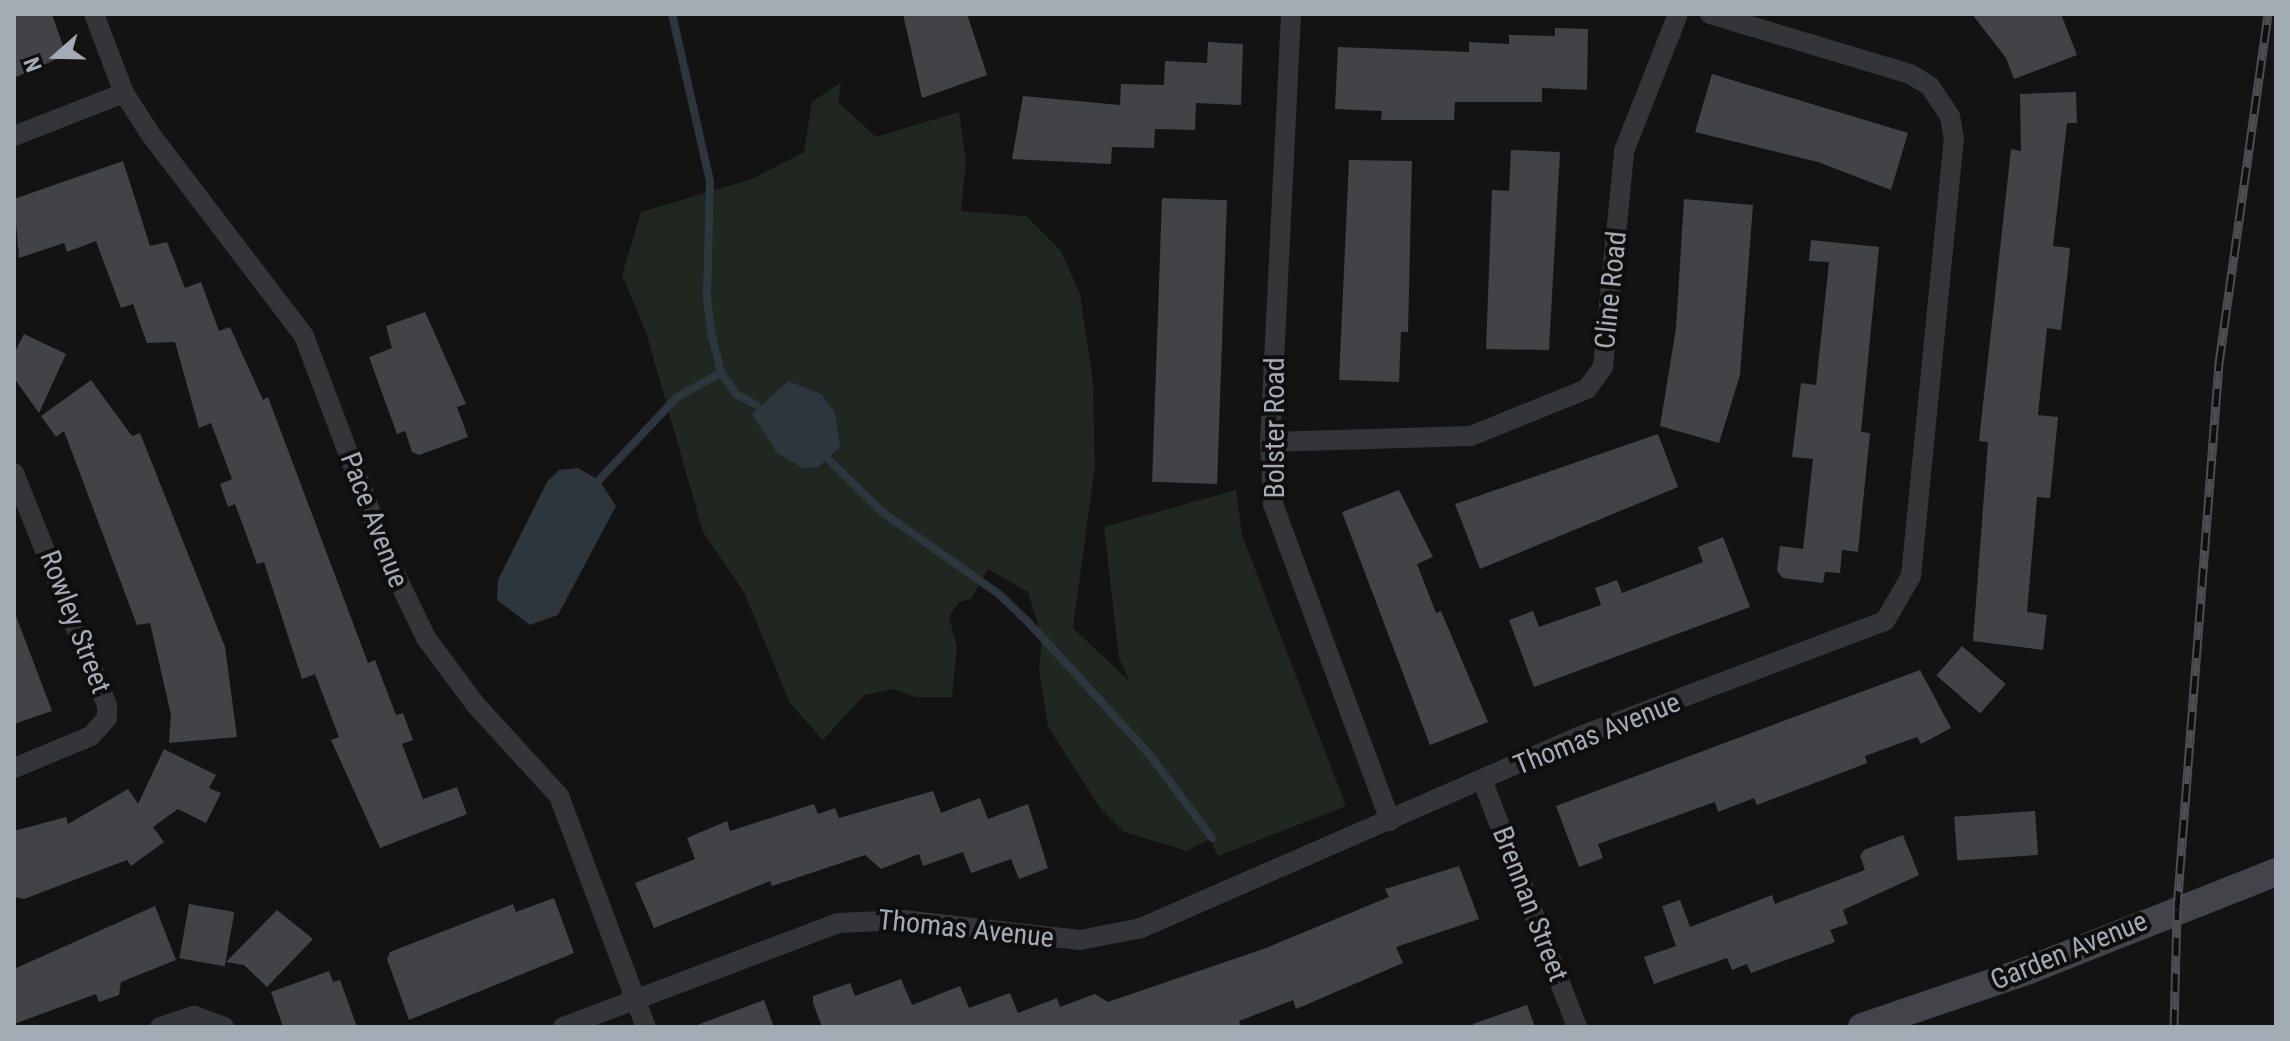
<!DOCTYPE html>
<style>
body{margin:0}
#map{position:relative;width:2290px;height:1041px;overflow:hidden;background:#131314;font-family:"Roboto Condensed",sans-serif}
div>[style]{position:absolute}
.green>*{inset:0;background:#1f2720}
.water>*{inset:0;background:#2d363c}
.stream>*{height:8px;margin:-4px;padding:0 4px;transform-origin:4px;border-radius:4px;background:#2d363c}
.building>*{inset:0;background:#424347;transform-origin:0 0}
.street>*{height:20px;margin:-10px;padding:0 10px;transform-origin:10px;border-radius:10px;background:#343539}
.secondary>*{height:28px;margin:-14px;padding:0 14px;transform-origin:14px;border-radius:14px;background:#424449}
.rail>*{height:9px;margin-top:-4.5px;transform-origin:0;background:repeating-linear-gradient(90deg,#0e0e0f 0 18px,#4b4d52 0 36px);box-sizing:border-box;border-block:2px solid #4b4d52}
span{translate:-50% -50%;white-space:nowrap;text-align:center;line-height:1.15;-webkit-text-stroke:8px #0e0e0f;paint-order:stroke}
.street-label{font-size:28px;color:#a5abb4}
.frame{position:absolute;inset:0;border:16px solid #a5abb4;pointer-events:none}
.north{position:absolute;left:16px;top:16px;width:80px;height:80px;-webkit-text-stroke:6px #0e0e0f;paint-order:stroke;rotate:250deg;font-size:22px;font-weight:700;line-height:32px;text-align:center;color:#a5abb4}
.north::after{content:'';display:block;margin:auto;width:28px;height:36px;background:#a5abb4;clip-path:polygon(50% 0,100% 100%,50% 72%,0 100%)}
</style>
<div id="map">
<div class="green">
<i style="clip-path:polygon(841px 82px,838px 102px,876px 137px,959px 112px,966px 161px,961px 211px,1026px 216px,1061px 251px,1080px 294px,1093px 382px,1095px 465px,1073px 628px,1130px 682px,1119px 658px,1104px 527px,1236px 490px,1242px 535px,1346px 806px,1218px 856px,1210px 839px,1187px 851px,1124px 832px,1101px 809px,1048px 727px,1039px 669px,1042px 637px,1028px 592px,988px 569px,971px 599px,959px 602px,949px 617px,957px 647px,952px 697px,916px 697px,893px 689px,864px 695px,823px 740px,790px 703px,744px 592px,703px 532px,646px 332px,622px 275px,641px 212px,752px 179px,804px 152px,812px 102px)"></i>
</div>
<div class="water">
<i style="clip-path:polygon(788px 381px,821px 394px,835px 413px,840px 447px,818px 467px,803px 468px,777px 453px,752px 414px)"></i>
<i style="clip-path:polygon(578px 468px,599px 480px,616px 506px,558px 615px,530px 625px,497px 600px,498px 580px,547px 482px,559px 470px)"></i>
</div>
<div class="stream">
<i style="left:672px;top:14px;width:171px;rotate:77.2deg"></i>
<i style="left:710px;top:181px;width:117px;rotate:91.5deg"></i>
<i style="left:707px;top:298px;width:38px;rotate:83deg"></i>
<i style="left:712px;top:336px;width:38px;rotate:76deg"></i>
<i style="left:721px;top:373px;width:27px;rotate:54deg"></i>
<i style="left:737px;top:395px;width:22px;rotate:27deg"></i>
<i style="left:829px;top:460px;width:74px;rotate:44.5deg"></i>
<i style="left:882px;top:512px;width:144px;rotate:35.1deg"></i>
<i style="left:1000px;top:595px;width:42px;rotate:44deg"></i>
<i style="left:1030px;top:624px;width:176px;rotate:47.5deg"></i>
<i style="left:1149px;top:754px;width:105px;rotate:53.1deg"></i>
<i style="left:599px;top:480px;width:114px;rotate:-46.8deg"></i>
<i style="left:677px;top:397px;width:50px;rotate:-28.6deg"></i>
</div>
<div class="building">
<i style="clip-path:polygon(14px 14px,52px 14px,66px 55px,14px 78px)"></i>
<i style="clip-path:polygon(903px 14px,967px 14px,987px 75px,922px 98px)"></i>
<i style="clip-path:polygon(1972px 14px,2061px 14px,2077px 55px,2014px 79px,2006px 58px)"></i>
<i style="clip-path:polygon(1555px 28px,1588px 29px,1587px 90px,1542px 88px,1542px 102px,1455px 102px,1454px 120px,1381px 120px,1382px 111px,1335px 109px,1338px 47px,1469px 52px,1469px 42px,1509px 44px,1509px 35px,1555px 36px)"></i>
<i style="clip-path:polygon(1208px 42px,1243px 44px,1241px 105px,1196px 103px,1195px 130px,1155px 129px,1154px 148px,1112px 147px,1111px 164px,1012px 159px,1023px 96px,1120px 105px,1121px 84px,1164px 85px,1165px 61px,1207px 63px)"></i>
<i style="clip-path:polygon(1712px 74px,1908px 133px,1891px 190px,1818px 162px,1695px 132px)"></i>
<i style="clip-path:polygon(2076px 92px,2077px 123px,2067px 123px,2053px 246px,2070px 248px,2068px 269px,2061px 330px,2047px 328px,2038px 415px,2058px 417px,2050px 498px,2037px 497px,2027px 612px,2047px 615px,2043px 650px,1973px 641px,1988px 442px,1979px 441px,2011px 149px,2021px 151px,2020px 94px)"></i>
<i style="clip-path:polygon(1511px 150px,1560px 152px,1549px 350px,1486px 349px,1492px 190px,1509px 191px)"></i>
<i style="clip-path:polygon(1349px 160px,1412px 161px,1408px 332px,1401px 332px,1399px 382px,1339px 380px)"></i>
<i style="clip-path:polygon(123px 161px,150px 246px,167px 242px,185px 288px,201px 282px,219px 331px,230px 327px,263px 400px,268px 397px,368px 663px,375px 660px,396px 715px,403px 713px,413px 740px,402px 744px,423px 799px,457px 787px,467px 814px,380px 848px,331px 740px,339px 737px,315px 674px,302px 679px,264px 562px,257px 564px,235px 504px,228px 507px,220px 484px,232px 479px,211px 423px,199px 428px,175px 342px,147px 343px,133px 304px,121px 308px,96px 241px,67px 252px,64px 243px,19px 258px,14px 199px)"></i>
<i style="left:1162px;top:198px;width:65px;height:284px;rotate:2deg"></i>
<i style="clip-path:polygon(1684px 199px,1753px 205px,1740px 375px,1719px 443px,1660px 426px,1676px 328px)"></i>
<i style="clip-path:polygon(1811px 240px,1879px 247px,1861px 432px,1870px 433px,1858px 552px,1842px 550px,1840px 573px,1825px 572px,1823px 583px,1783px 578px,1777px 571px,1780px 546px,1803px 549px,1813px 459px,1792px 457px,1801px 383px,1816px 385px,1829px 262px,1809px 261px)"></i>
<i style="clip-path:polygon(425px 312px,466px 404px,457px 407px,468px 437px,419px 455px,412px 452px,405px 431px,397px 434px,369px 357px,392px 348px,386px 326px)"></i>
<i style="clip-path:polygon(24px 334px,66px 354px,39px 413px,14px 378px,14px 354px)"></i>
<i style="clip-path:polygon(91px 380px,132px 436px,140px 433px,225px 647px,237px 737px,169px 743px,171px 715px,150px 623px,137px 625px,64px 431px,56px 437px,41px 416px)"></i>
<i style="clip-path:polygon(1658px 434px,1678px 487px,1480px 569px,1455px 504px)"></i>
<i style="clip-path:polygon(1399px 490px,1433px 557px,1417px 564px,1436px 613px,1441px 611px,1488px 722px,1430px 745px,1342px 512px)"></i>
<i style="clip-path:polygon(1723px 537px,1750px 607px,1534px 687px,1509px 620px,1533px 611px,1539px 627px,1601px 605px,1595px 588px,1617px 580px,1622px 593px,1703px 562px,1698px 547px)"></i>
<i style="clip-path:polygon(16px 616px,52px 711px,14px 724px,14px 617px)"></i>
<i style="left:1962px;top:646px;width:58px;height:39px;rotate:41deg"></i>
<i style="clip-path:polygon(1920px 670px,1951px 728px,1921px 744px,1917px 737px,1865px 756px,1867px 763px,1757px 805px,1754px 798px,1718px 812px,1715px 802px,1598px 844px,1603px 858px,1579px 867px,1556px 806px)"></i>
<i style="clip-path:polygon(164px 749px,216px 775px,209px 788px,221px 793px,206px 823px,178px 809px,153px 827px,164px 842px,131px 866px,127px 860px,24px 899px,14px 897px,14px 831px,66px 817px,68px 824px,128px 789px,138px 804px)"></i>
<i style="clip-path:polygon(933px 791px,941px 813px,980px 798px,988px 819px,1028px 804px,1048px 868px,1019px 879px,1011px 859px,971px 873px,963px 852px,923px 866px,919px 854px,881px 869px,865px 855px,772px 886px,770px 881px,654px 928px,635px 883px,695px 859px,687px 838px,727px 821px,730px 831px,814px 804px,818px 814px,835px 808px,839px 818px)"></i>
<i style="left:2035px;top:811px;width:44px;height:81px;rotate:86deg"></i>
<i style="clip-path:polygon(1903px 835px,1919px 875px,1843px 910px,1848px 924px,1830px 930px,1835px 942px,1751px 973px,1747px 964px,1732px 970px,1727px 958px,1654px 984px,1644px 957px,1676px 946px,1662px 906px,1680px 900px,1690px 927px,1772px 895px,1775px 904px,1865px 870px,1860px 856px,1864px 850px)"></i>
<i style="clip-path:polygon(1459px 866px,1479px 919px,1396px 947px,1403px 963px,1296px 1009px,1293px 1000px,1239px 1021px,1241px 1027px,822px 1027px,813px 1003px,813px 996px,850px 983px,855px 996px,901px 979px,912px 1005px,960px 986px,969px 1008px,1010px 993px,1018px 1013px,1057px 998px,1060px 1007px,1095px 994px,1108px 1002px,1266px 948px,1389px 897px,1385px 889px)"></i>
<i style="clip-path:polygon(554px 898px,574px 953px,409px 1020px,387px 959px,390px 952px,513px 904px,516px 912px)"></i>
<i style="left:189px;top:904px;width:46px;height:55px;rotate:10deg"></i>
<i style="clip-path:polygon(155px 906px,176px 960px,121px 982px,119px 995px,99px 1002px,96px 994px,14px 1024px,14px 969px)"></i>
<i style="clip-path:polygon(277px 910px,313px 939px,267px 987px,244px 965px,226px 962px)"></i>
<i style="clip-path:polygon(329px 971px,333px 982px,340px 980px,357px 1027px,283px 1027px,271px 992px)"></i>
<i style="clip-path:polygon(764px 1000px,774px 1027px,697px 1027px,697px 1025px)"></i>
<i style="clip-path:polygon(1527px 1005px,1535px 1027px,1474px 1027px,1473px 1024px)"></i>
</div>
<div class="street">
<i style="left:94px;top:14px;width:85px;rotate:69.2deg"></i>
<i style="left:124px;top:93px;width:50px;rotate:57.3deg"></i>
<i style="left:151px;top:135px;width:253px;rotate:52.7deg"></i>
<i style="left:304px;top:336px;width:241px;rotate:69.3deg"></i>
<i style="left:389px;top:561px;width:85px;rotate:64.3deg"></i>
<i style="left:426px;top:638px;width:82px;rotate:53.4deg"></i>
<i style="left:475px;top:704px;width:125px;rotate:47.6deg"></i>
<i style="left:559px;top:796px;width:247px;rotate:69.4deg"></i>
<i style="left:1291px;top:14px;width:429px;rotate:92.8deg"></i>
<i style="left:1270px;top:442px;width:62px;rotate:87.2deg"></i>
<i style="left:1273px;top:504px;width:338px;rotate:69.7deg"></i>
<i style="left:14px;top:136px;width:118px;rotate:-21.4deg"></i>
<i style="left:1270px;top:442px;width:201px;rotate:-1.7deg"></i>
<i style="left:1471px;top:436px;width:125px;rotate:-22.1deg"></i>
<i style="left:1587px;top:389px;width:27px;rotate:-54deg"></i>
<i style="left:1603px;top:367px;width:217px;rotate:-84.4deg"></i>
<i style="left:1624px;top:151px;width:147px;rotate:-68.5deg"></i>
<i style="left:14px;top:473px;width:251px;rotate:68.2deg"></i>
<i style="left:107px;top:706px;width:12px;rotate:90deg"></i>
<i style="left:107px;top:718px;width:24px;rotate:132deg"></i>
<i style="left:91px;top:736px;width:83px;rotate:157.4deg"></i>
<i style="left:1483px;top:782px;width:262px;rotate:69deg"></i>
<i style="left:160px;top:1027px;width:36px;rotate:-18deg"></i>
<i style="left:194px;top:1016px;width:32px;rotate:20deg"></i>
<i style="left:563px;top:1027px;width:294px;rotate:-20.7deg"></i>
<i style="left:838px;top:923px;width:66px;rotate:-2.6deg"></i>
<i style="left:904px;top:920px;width:177px;rotate:6.5deg"></i>
<i style="left:1080px;top:940px;width:62px;rotate:-11.1deg"></i>
<i style="left:1141px;top:928px;width:474px;rotate:-23.6deg"></i>
<i style="left:1575px;top:738px;width:331px;rotate:-20.7deg"></i>
<i style="left:1885px;top:621px;width:52px;rotate:-60deg"></i>
<i style="left:1911px;top:576px;width:439px;rotate:-84.4deg"></i>
<i style="left:1954px;top:139px;width:23px;rotate:-100deg"></i>
<i style="left:1950px;top:116px;width:36px;rotate:-124deg"></i>
<i style="left:1930px;top:86px;width:23px;rotate:-149deg"></i>
<i style="left:1910px;top:74px;width:209px;rotate:-163.3deg"></i>
</div>
<div class="secondary">
<i style="left:1862px;top:1027px;width:176px;rotate:-18.8deg"></i>
<i style="left:2029px;top:970px;width:266px;rotate:-21.6deg"></i>
</div>
<div class="rail">
<i style="left:2174px;top:1027px;width:118px;rotate:-88.5deg"></i>
<i style="left:2177px;top:909px;width:548px;rotate:-85.6deg"></i>
<i style="left:2219px;top:363px;width:352px;rotate:-82deg"></i>
</div>
<div class="street-label">
<span style="left:1611px;top:290px;rotate:-84deg">Cline Road</span>
<span style="left:1275px;top:428px;rotate:-90deg">Bolster Road</span>
<span style="left:374px;top:520px;rotate:69deg">Pace Avenue</span>
<span style="left:75px;top:622px;rotate:69deg">Rowley Street</span>
<span style="left:1597px;top:734px;rotate:-22deg">Thomas Avenue</span>
<span style="left:1530px;top:904px;rotate:69deg">Brennan Street</span>
<span style="left:966px;top:929px;rotate:6deg">Thomas Avenue</span>
<span style="left:2069px;top:951px;rotate:-22deg">Garden Avenue</span>
</div>
<div class="frame"></div>
<div class="north">N</div>
</div>
